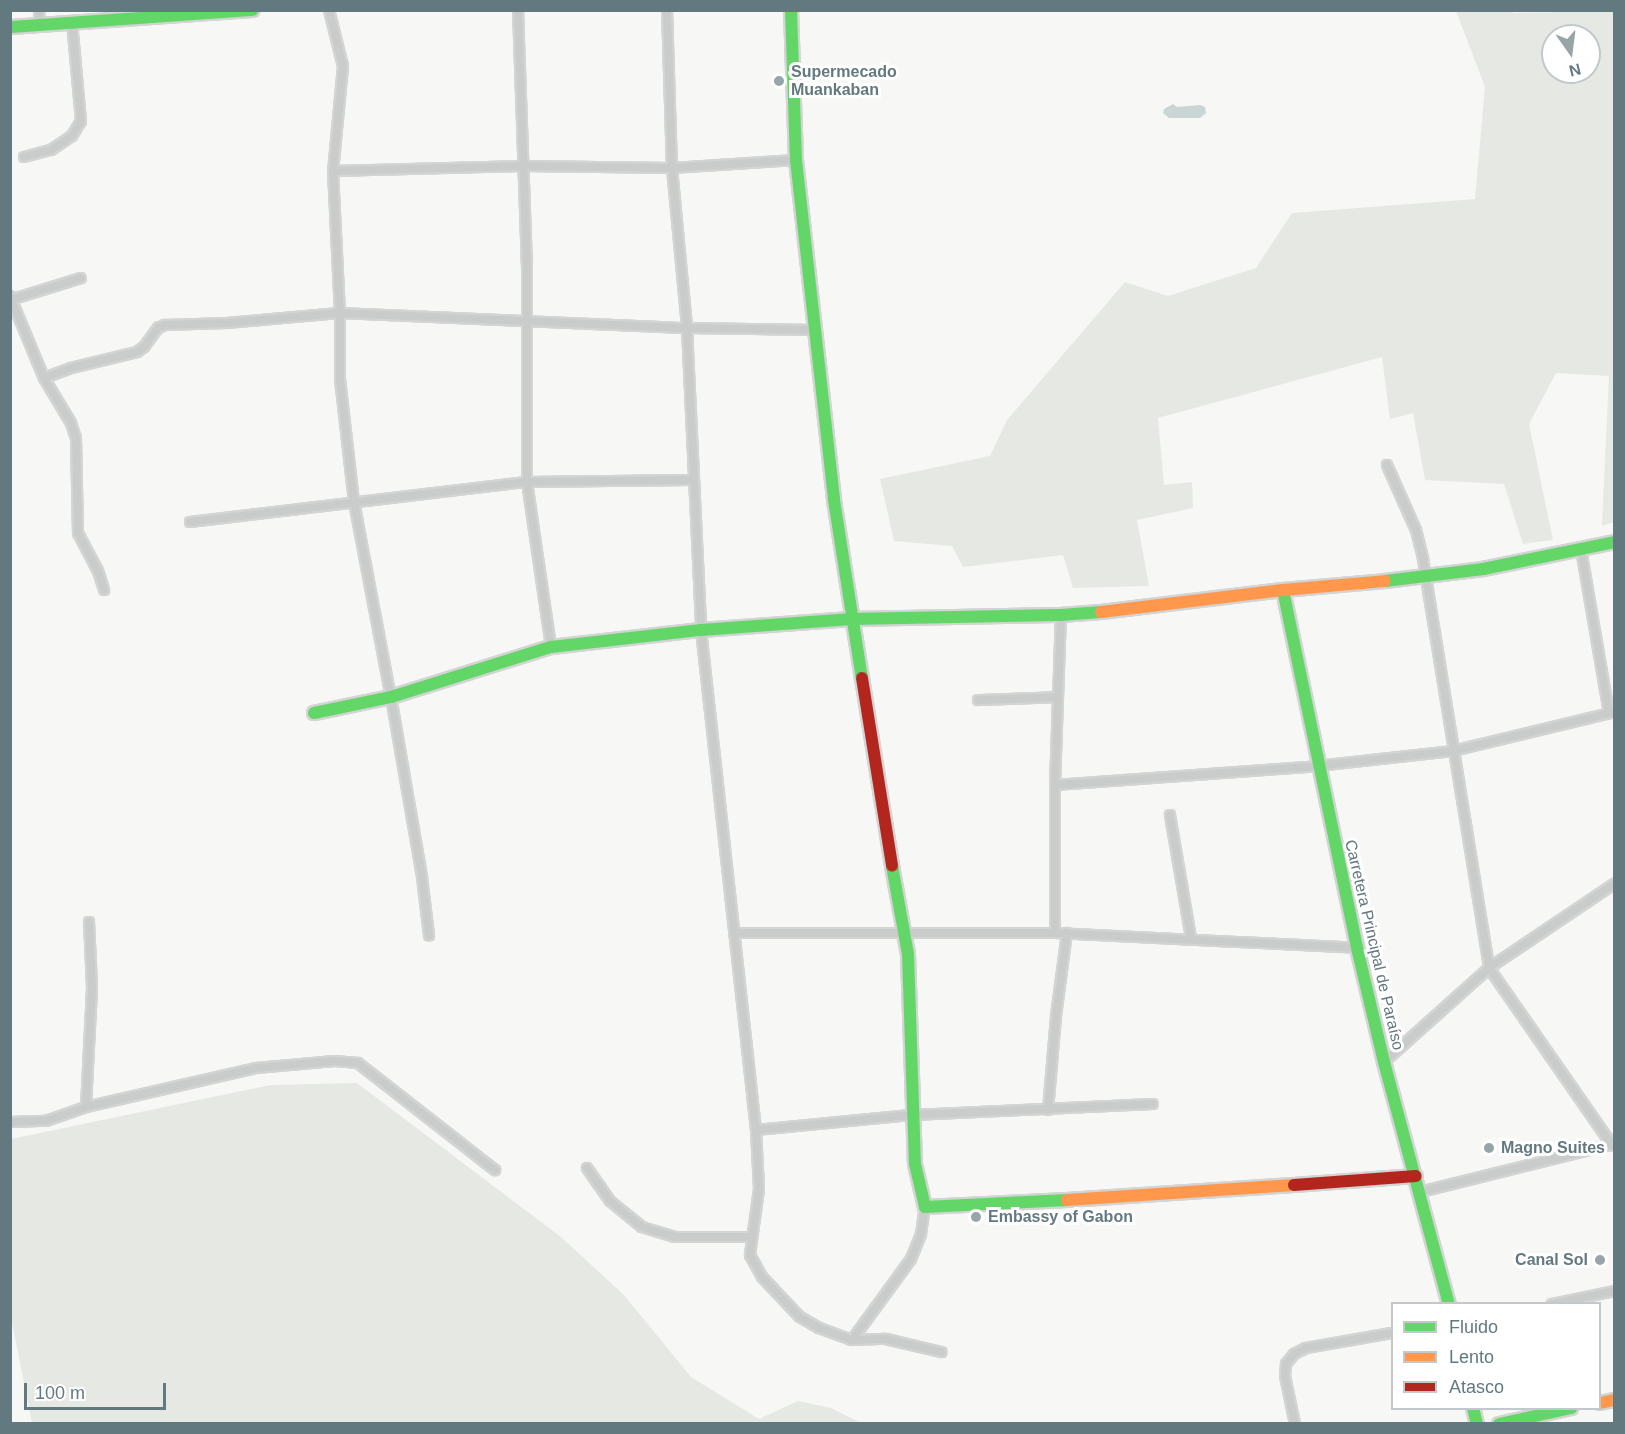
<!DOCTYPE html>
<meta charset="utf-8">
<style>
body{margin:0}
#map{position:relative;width:1625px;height:1434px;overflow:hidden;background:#f7f7f6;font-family:Helvetica,sans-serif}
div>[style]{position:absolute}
.green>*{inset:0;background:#e6e9e3}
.water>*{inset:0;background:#cad5d6}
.roads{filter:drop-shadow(2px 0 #d3d4d4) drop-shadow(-2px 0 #d3d4d4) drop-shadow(0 2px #d3d4d4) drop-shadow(0 -2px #d3d4d4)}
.street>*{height:8px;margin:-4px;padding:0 4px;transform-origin:4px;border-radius:4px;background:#cacccc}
.fast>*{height:12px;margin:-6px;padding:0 6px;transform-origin:6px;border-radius:6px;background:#63d668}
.slow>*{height:12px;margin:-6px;padding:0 6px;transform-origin:6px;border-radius:6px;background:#ff974d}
.jam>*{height:12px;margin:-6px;padding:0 6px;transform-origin:6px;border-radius:6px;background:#b3261e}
.dots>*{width:16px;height:16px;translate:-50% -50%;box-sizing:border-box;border:3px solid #fff;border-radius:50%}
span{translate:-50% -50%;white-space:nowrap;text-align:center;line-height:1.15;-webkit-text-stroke:6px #fff;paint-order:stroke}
.poi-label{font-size:16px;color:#637980;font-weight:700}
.left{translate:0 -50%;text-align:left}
.right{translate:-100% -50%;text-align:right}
.street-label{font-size:16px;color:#637980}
.frame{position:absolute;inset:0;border:12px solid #637980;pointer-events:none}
.legend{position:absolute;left:1391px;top:1302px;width:210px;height:108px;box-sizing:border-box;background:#fff;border:2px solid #c1c9cc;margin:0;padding:8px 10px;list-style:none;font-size:18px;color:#637980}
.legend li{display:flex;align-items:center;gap:12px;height:30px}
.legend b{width:30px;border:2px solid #c1c9cc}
.north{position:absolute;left:1541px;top:24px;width:60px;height:60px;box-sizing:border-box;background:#fff;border:2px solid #c1c9cc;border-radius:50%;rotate:166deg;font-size:16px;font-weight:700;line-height:24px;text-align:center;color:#637980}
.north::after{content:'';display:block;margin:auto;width:21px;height:27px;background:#97a5a9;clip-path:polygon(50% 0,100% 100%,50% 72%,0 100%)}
.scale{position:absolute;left:24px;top:1383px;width:142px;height:27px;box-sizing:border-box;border:3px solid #637980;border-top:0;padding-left:8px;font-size:18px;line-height:21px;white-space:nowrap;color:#637980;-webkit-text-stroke:4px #fff;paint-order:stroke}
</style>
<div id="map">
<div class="green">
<i style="clip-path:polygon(evenodd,1513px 11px,1513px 13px,1614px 11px,1614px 522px,1602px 526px,1609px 376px,1556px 373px,1529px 424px,1553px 540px,1523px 544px,1504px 484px,1425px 480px,1413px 413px,1390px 419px,1382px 357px,1158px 418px,1164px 485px,1192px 482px,1193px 508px,1137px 520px,1149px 586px,1073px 588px,1063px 555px,963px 567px,952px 546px,894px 541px,880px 479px,990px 456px,1007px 420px,1125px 282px,1168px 296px,1256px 268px,1292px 213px,1475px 199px,1485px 87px,1456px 11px,1513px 11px,1553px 36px,1589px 36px,1589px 72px,1553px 72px,1553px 36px)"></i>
<i style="clip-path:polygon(357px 1083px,561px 1237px,624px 1295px,691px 1377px,759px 1419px,798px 1401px,831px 1408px,861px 1423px,32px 1423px,11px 1318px,11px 1139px,271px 1085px)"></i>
</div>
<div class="water">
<i style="clip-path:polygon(1173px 104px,1177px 107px,1200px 105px,1205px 107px,1206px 113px,1200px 118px,1169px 118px,1163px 113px,1164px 109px)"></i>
</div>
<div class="roads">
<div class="street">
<i style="left:39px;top:10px;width:15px;rotate:86deg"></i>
<i style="left:329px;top:10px;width:58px;rotate:76deg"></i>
<i style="left:343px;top:66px;width:105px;rotate:95.4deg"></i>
<i style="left:333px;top:171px;width:142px;rotate:87.2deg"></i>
<i style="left:340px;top:313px;width:66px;rotate:90deg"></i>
<i style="left:340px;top:379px;width:124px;rotate:83.5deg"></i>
<i style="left:354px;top:502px;width:198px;rotate:79.3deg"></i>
<i style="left:391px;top:697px;width:183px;rotate:80.2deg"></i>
<i style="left:422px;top:877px;width:59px;rotate:83.2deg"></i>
<i style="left:518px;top:10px;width:257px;rotate:88deg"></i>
<i style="left:527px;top:267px;width:215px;rotate:90deg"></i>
<i style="left:527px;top:482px;width:167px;rotate:81.7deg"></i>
<i style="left:667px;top:10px;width:158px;rotate:88.2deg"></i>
<i style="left:672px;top:168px;width:161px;rotate:84.6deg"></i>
<i style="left:687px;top:328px;width:302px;rotate:87.3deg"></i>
<i style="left:701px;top:630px;width:503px;rotate:83.72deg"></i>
<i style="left:756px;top:1130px;width:158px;rotate:-5.5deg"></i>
<i style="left:913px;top:1115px;width:240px;rotate:-2.6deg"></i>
<i style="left:24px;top:157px;width:28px;rotate:-15deg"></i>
<i style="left:51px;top:150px;width:25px;rotate:-34deg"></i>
<i style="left:72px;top:136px;width:17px;rotate:-59deg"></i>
<i style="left:81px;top:121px;width:98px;rotate:-95.2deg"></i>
<i style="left:333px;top:171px;width:191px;rotate:-1.5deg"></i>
<i style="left:524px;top:166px;width:148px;rotate:0.8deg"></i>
<i style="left:672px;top:168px;width:124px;rotate:-3.7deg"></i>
<i style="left:10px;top:296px;width:89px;rotate:67.5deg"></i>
<i style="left:44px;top:378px;width:52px;rotate:59deg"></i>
<i style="left:71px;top:423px;width:16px;rotate:72deg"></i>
<i style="left:76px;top:438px;width:95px;rotate:88.8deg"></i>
<i style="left:78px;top:533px;width:43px;rotate:62.2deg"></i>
<i style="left:98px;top:571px;width:20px;rotate:72deg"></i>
<i style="left:10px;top:300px;width:74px;rotate:-17.2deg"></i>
<i style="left:44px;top:378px;width:29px;rotate:-20deg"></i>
<i style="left:71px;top:368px;width:68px;rotate:-13.6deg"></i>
<i style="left:137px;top:352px;width:9px;rotate:-36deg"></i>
<i style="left:144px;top:347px;width:24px;rotate:-54deg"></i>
<i style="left:158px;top:328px;width:8px;rotate:-23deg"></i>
<i style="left:165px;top:325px;width:62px;rotate:-1.8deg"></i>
<i style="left:227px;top:323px;width:113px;rotate:-5.1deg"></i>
<i style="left:340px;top:313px;width:347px;rotate:2.5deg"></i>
<i style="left:687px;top:328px;width:128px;rotate:0.9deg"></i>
<i style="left:1387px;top:465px;width:71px;rotate:66deg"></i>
<i style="left:1416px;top:530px;width:30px;rotate:76deg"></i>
<i style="left:1423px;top:559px;width:414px;rotate:80.8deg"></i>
<i style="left:1489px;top:968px;width:216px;rotate:55.2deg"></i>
<i style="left:190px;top:522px;width:339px;rotate:-6.8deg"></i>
<i style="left:527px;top:482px;width:165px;rotate:-0.7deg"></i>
<i style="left:1581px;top:549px;width:166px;rotate:80.3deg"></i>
<i style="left:978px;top:700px;width:80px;rotate:-2.1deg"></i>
<i style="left:1055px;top:785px;width:263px;rotate:-4.1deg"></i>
<i style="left:1317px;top:766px;width:137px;rotate:-6.3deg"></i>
<i style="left:1453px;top:751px;width:166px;rotate:-13.6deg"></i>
<i style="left:1170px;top:815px;width:125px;rotate:80.3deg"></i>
<i style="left:734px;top:933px;width:321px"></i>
<i style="left:1055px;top:933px;width:302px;rotate:2.8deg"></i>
<i style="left:1055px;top:933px;width:148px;rotate:-90deg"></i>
<i style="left:1055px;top:785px;width:170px;rotate:-88deg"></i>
<i style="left:1384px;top:1062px;width:141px;rotate:-41.8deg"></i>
<i style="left:1489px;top:968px;width:151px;rotate:-33.9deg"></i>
<i style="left:86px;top:1107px;width:120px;rotate:-87.1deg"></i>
<i style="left:92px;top:987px;width:65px;rotate:-92.6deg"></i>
<i style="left:1048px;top:1110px;width:94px;rotate:-85.1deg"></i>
<i style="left:1056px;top:1016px;width:84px;rotate:-82.5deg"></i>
<i style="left:10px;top:1122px;width:36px;rotate:-2deg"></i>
<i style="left:46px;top:1121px;width:42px;rotate:-19.3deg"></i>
<i style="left:86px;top:1107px;width:174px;rotate:-12.9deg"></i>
<i style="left:256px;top:1068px;width:79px;rotate:-5.1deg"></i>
<i style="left:335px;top:1061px;width:23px;rotate:5deg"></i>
<i style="left:358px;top:1063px;width:174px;rotate:38deg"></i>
<i style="left:756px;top:1130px;width:59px;rotate:87.1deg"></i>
<i style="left:759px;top:1189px;width:67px;rotate:97.8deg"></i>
<i style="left:750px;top:1255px;width:25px;rotate:61deg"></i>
<i style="left:762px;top:1277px;width:55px;rotate:46.5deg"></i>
<i style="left:800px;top:1317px;width:22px;rotate:30deg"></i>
<i style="left:819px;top:1328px;width:35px;rotate:20deg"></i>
<i style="left:852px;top:1340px;width:34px;rotate:-2deg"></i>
<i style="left:886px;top:1339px;width:57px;rotate:13.3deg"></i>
<i style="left:587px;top:1168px;width:40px;rotate:55.1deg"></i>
<i style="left:610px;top:1201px;width:41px;rotate:39.1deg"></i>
<i style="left:642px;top:1227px;width:34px;rotate:17deg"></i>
<i style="left:675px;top:1237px;width:77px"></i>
<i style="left:1420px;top:1192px;width:200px;rotate:-13.9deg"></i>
<i style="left:1552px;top:1304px;width:63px;rotate:-11.8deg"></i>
<i style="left:852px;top:1340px;width:100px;rotate:-53.9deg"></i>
<i style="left:911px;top:1259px;width:27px;rotate:-68deg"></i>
<i style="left:921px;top:1234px;width:27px;rotate:-82deg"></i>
<i style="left:1295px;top:1424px;width:49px;rotate:-101.8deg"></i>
<i style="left:1285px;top:1376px;width:12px;rotate:-85deg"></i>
<i style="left:1286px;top:1364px;width:13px;rotate:-51deg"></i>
<i style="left:1294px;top:1354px;width:13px;rotate:-27deg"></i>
<i style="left:1306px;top:1348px;width:87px;rotate:-9.9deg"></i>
</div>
<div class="fast">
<i style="left:791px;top:10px;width:150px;rotate:88.1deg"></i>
<i style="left:796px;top:160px;width:342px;rotate:83.6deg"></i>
<i style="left:834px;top:500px;width:180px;rotate:81.1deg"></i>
<i style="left:10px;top:27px;width:243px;rotate:-4deg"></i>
<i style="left:1385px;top:581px;width:99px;rotate:-7deg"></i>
<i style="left:1483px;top:569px;width:134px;rotate:-11.6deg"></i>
<i style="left:1283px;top:590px;width:366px;rotate:78.3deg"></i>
<i style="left:1357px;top:948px;width:117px;rotate:76.7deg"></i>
<i style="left:1384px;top:1062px;width:251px;rotate:75deg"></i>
<i style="left:314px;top:713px;width:79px;rotate:-11.7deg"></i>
<i style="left:391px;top:697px;width:168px;rotate:-17.4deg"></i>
<i style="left:551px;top:647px;width:151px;rotate:-6.5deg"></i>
<i style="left:701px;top:630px;width:151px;rotate:-4.2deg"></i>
<i style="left:852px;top:619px;width:209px;rotate:-1.1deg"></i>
<i style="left:1061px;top:615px;width:40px;rotate:-4.3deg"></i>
<i style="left:892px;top:866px;width:89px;rotate:79.7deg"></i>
<i style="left:908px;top:954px;width:210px;rotate:88.1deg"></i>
<i style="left:915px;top:1164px;width:44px;rotate:76.9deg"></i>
<i style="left:925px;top:1207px;width:142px;rotate:-2.8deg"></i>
<i style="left:1473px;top:1408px;width:16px;rotate:76deg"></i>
<i style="left:1499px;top:1424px;width:74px;rotate:-12.5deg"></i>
</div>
<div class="slow">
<i style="left:1101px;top:612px;width:183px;rotate:-6.9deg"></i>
<i style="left:1283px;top:590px;width:102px;rotate:-5deg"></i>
<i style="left:1067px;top:1200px;width:227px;rotate:-3.8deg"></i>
<i style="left:1600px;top:1403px;width:14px;rotate:-12deg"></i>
</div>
<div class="jam">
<i style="left:862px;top:678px;width:190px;rotate:80.9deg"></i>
<i style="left:1294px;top:1185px;width:122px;rotate:-4.2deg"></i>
</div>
</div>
<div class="dots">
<i style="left:779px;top:81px;background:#97a5a9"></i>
<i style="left:1489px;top:1148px;background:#97a5a9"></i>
<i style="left:976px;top:1217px;background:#97a5a9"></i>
<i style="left:1600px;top:1260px;background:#97a5a9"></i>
</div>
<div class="poi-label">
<span class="left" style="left:791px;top:81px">Supermecado<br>Muankaban</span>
<span class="left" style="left:1501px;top:1148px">Magno Suites</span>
<span class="left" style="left:988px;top:1217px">Embassy of Gabon</span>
<span class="right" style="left:1588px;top:1260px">Canal Sol</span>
</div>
<div class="street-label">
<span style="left:1374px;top:945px;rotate:77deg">Carretera Principal de Paraíso</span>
</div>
<div class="frame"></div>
<ul class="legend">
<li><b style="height:8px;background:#63d668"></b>Fluido</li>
<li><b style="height:8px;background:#ff974d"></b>Lento</li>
<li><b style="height:8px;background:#b3261e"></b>Atasco</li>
</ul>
<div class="north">N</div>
<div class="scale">100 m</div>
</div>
